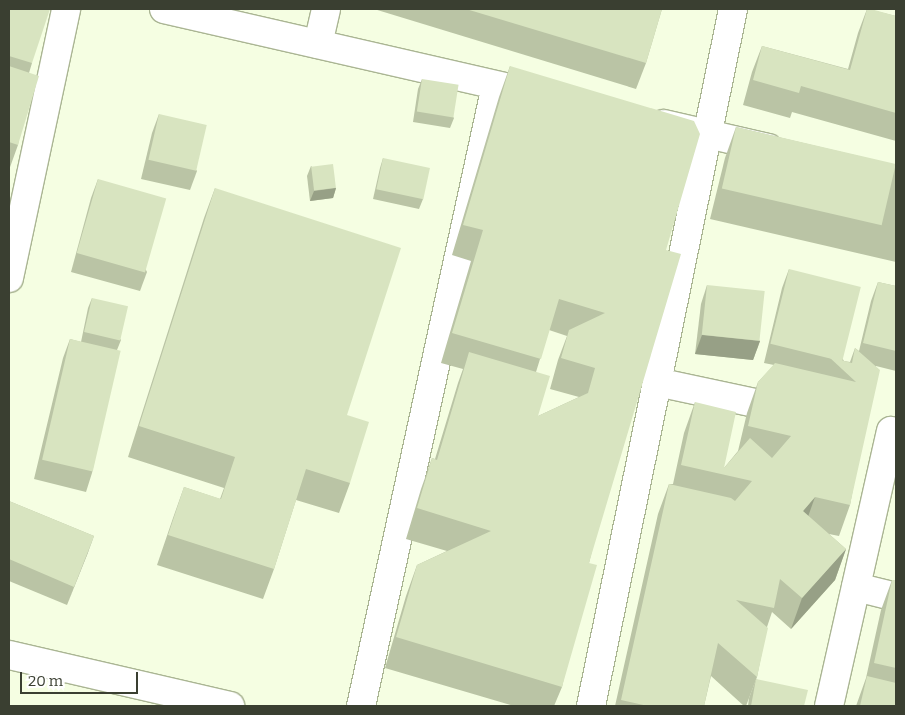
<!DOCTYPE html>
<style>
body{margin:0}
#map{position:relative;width:905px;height:715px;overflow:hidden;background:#f5fee2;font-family:Bitter,serif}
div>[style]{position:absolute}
.roads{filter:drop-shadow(1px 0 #aab593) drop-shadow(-1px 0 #aab593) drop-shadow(0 1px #aab593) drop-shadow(0 -1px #aab593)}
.minor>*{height:28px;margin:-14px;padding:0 14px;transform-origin:14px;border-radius:14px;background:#fff}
.wall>*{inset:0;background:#bac4a5}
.shaded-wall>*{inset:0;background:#97a086}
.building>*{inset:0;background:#d8e4c0;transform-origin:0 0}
span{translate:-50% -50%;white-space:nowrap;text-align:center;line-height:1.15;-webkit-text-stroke:4px #fff;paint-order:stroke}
.frame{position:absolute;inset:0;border:10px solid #3a3f31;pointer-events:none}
.scale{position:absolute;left:20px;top:672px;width:118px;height:22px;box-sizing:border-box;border:2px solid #3a3f31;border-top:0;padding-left:6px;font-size:15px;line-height:18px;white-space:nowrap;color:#3a3f31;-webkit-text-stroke:4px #fff;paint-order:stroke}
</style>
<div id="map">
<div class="roads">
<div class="minor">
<i style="left:164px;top:9px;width:385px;rotate:12.9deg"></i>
<i style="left:318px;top:44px;width:36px;rotate:-77deg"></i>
<i style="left:664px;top:124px;width:107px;rotate:13deg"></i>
<i style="left:9px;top:278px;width:275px;rotate:-78deg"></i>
<i style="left:657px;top:382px;width:134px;rotate:12.1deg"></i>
<i style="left:856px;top:587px;width:41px;rotate:14deg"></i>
<i style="left:9px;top:655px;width:227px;rotate:13deg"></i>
<i style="left:361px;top:706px;width:635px;rotate:-77.72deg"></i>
<i style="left:591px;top:706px;width:711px;rotate:-78.48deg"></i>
<i style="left:829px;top:706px;width:282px;rotate:-77.3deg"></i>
</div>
</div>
<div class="wall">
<i style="clip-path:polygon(9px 9px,32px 63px,29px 73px,18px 145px,9px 170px)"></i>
<i style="clip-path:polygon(374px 9px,662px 9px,646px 63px,636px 89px)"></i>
<i style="clip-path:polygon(867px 9px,896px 16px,896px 141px,792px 112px,790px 118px,743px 105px,752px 72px,762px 46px,848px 69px,858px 33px)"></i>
<i style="clip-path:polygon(evenodd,510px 66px,666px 250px,589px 563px,562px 687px,554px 706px,514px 706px,385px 668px,406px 596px,417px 565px,447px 551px,406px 539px,421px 489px,432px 458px,435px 459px,458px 383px,463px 369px,441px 363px,471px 261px,452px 255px,499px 97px,510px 66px,549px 330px,567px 336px,558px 360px,550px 389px,579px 397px,538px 416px,536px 372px,549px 330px)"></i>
<i style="clip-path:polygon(422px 79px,454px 118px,450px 128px,413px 122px,418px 89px)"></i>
<i style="clip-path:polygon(159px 114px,197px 171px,190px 190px,141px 179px,152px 133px)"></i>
<i style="clip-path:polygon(736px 127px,896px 165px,896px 262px,710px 219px,725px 158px)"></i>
<i style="clip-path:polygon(383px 158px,423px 199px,419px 209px,373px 199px,380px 168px)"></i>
<i style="clip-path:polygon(311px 166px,336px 188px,333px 198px,310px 201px,307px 176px)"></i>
<i style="clip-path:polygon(98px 179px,147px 272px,140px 291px,71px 272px,91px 198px)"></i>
<i style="clip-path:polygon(215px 188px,347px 415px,350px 483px,339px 513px,296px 500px,274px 569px,263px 599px,157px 565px,173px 518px,184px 487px,220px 499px,224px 488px,128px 457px,204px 218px)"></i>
<i style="clip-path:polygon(789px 269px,844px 361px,850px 362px,855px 348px,859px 351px,871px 301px,878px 282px,896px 286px,896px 371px,876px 366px,850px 505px,839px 536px,829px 534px,846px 549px,835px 580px,791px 629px,772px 612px,767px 627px,757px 677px,746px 706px,744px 706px,711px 676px,704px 706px,615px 706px,658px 514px,669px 484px,673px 484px,684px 433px,695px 402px,724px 468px,738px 451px,747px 413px,758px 382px,774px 365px,764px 363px,782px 288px)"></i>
<i style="clip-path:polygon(707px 285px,760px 341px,753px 360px,695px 354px,701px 304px)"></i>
<i style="clip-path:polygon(92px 298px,121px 340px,117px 350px,92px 473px,86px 492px,34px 479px,63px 358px,70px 339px,81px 342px,88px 308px)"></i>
<i style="clip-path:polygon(9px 501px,94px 536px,67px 605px,9px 581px)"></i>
<i style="clip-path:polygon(892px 580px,896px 580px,896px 706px,856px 706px,866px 678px,881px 610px)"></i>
<i style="clip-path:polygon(756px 679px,804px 706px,748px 706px,749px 698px)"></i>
</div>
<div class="shaded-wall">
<i style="clip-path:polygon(336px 188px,333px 198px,310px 201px,314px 191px)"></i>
<i style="clip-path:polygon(702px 335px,760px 341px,753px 360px,695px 354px)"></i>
<i style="clip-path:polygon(815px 497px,804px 528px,803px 511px)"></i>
<i style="clip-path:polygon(94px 536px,87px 555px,67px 605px,74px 587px)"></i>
<i style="clip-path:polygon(846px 549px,835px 580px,791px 629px,802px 598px)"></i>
</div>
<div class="building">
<i style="clip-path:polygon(9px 9px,50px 9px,32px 63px,9px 56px)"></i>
<i style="clip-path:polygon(466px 9px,662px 9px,646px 63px)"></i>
<i style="clip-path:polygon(867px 9px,871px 9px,896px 16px,896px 113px,801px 86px,799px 93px,753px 80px,762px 46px,850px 70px)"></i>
<i style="clip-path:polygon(9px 66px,39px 76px,18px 145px,9px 142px)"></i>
<i style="clip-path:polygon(510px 66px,694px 121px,700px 134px,666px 250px,681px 254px,589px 563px,597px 565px,562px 687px,396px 637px,417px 565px,491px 531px,417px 508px,432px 458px,437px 460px,469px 352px,550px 376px,538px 416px,588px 393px,595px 368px,561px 358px,569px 330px,605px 313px,559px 299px,541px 359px,452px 333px,483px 230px,463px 225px)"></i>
<i style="left:422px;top:79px;width:37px;height:33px;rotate:9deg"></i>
<i style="left:159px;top:114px;width:49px;height:47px;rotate:13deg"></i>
<i style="left:736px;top:127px;width:164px;height:63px;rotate:13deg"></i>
<i style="left:383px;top:158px;width:48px;height:32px;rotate:12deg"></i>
<i style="left:333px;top:164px;width:24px;height:22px;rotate:83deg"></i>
<i style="left:98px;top:179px;width:71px;height:77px;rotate:16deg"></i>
<i style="clip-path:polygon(215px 188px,401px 248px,347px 415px,369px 422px,350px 483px,306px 469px,274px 569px,168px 535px,184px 487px,221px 499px,235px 457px,139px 426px)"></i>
<i style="left:789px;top:269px;width:74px;height:77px;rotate:14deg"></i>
<i style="clip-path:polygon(878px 282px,896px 286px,896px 351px,863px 343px)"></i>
<i style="left:707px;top:285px;width:58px;height:50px;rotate:6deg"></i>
<i style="left:92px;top:298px;width:37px;height:35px;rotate:13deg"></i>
<i style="left:70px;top:339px;width:52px;height:124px;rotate:13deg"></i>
<i style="clip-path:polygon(855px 348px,880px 370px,850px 505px,815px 497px,803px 511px,846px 549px,802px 598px,780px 579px,774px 608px,736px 600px,768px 628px,757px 677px,718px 643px,704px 706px,648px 706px,621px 700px,669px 484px,731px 498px,735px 501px,752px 481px,681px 465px,695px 402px,736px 412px,724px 468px,750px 438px,772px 458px,791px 436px,748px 426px,758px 382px,775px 363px,856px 382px,829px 357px,852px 363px)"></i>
<i style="clip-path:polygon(9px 501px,94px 536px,74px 587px,9px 559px,9px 550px,10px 546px,9px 546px)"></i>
<i style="clip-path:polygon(892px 580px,896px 580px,896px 668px,874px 663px)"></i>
<i style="clip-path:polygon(867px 676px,896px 683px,896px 706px,860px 706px)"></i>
<i style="clip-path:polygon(756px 679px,808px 690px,804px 706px,751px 706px)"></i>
</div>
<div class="frame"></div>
<div class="scale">20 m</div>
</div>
